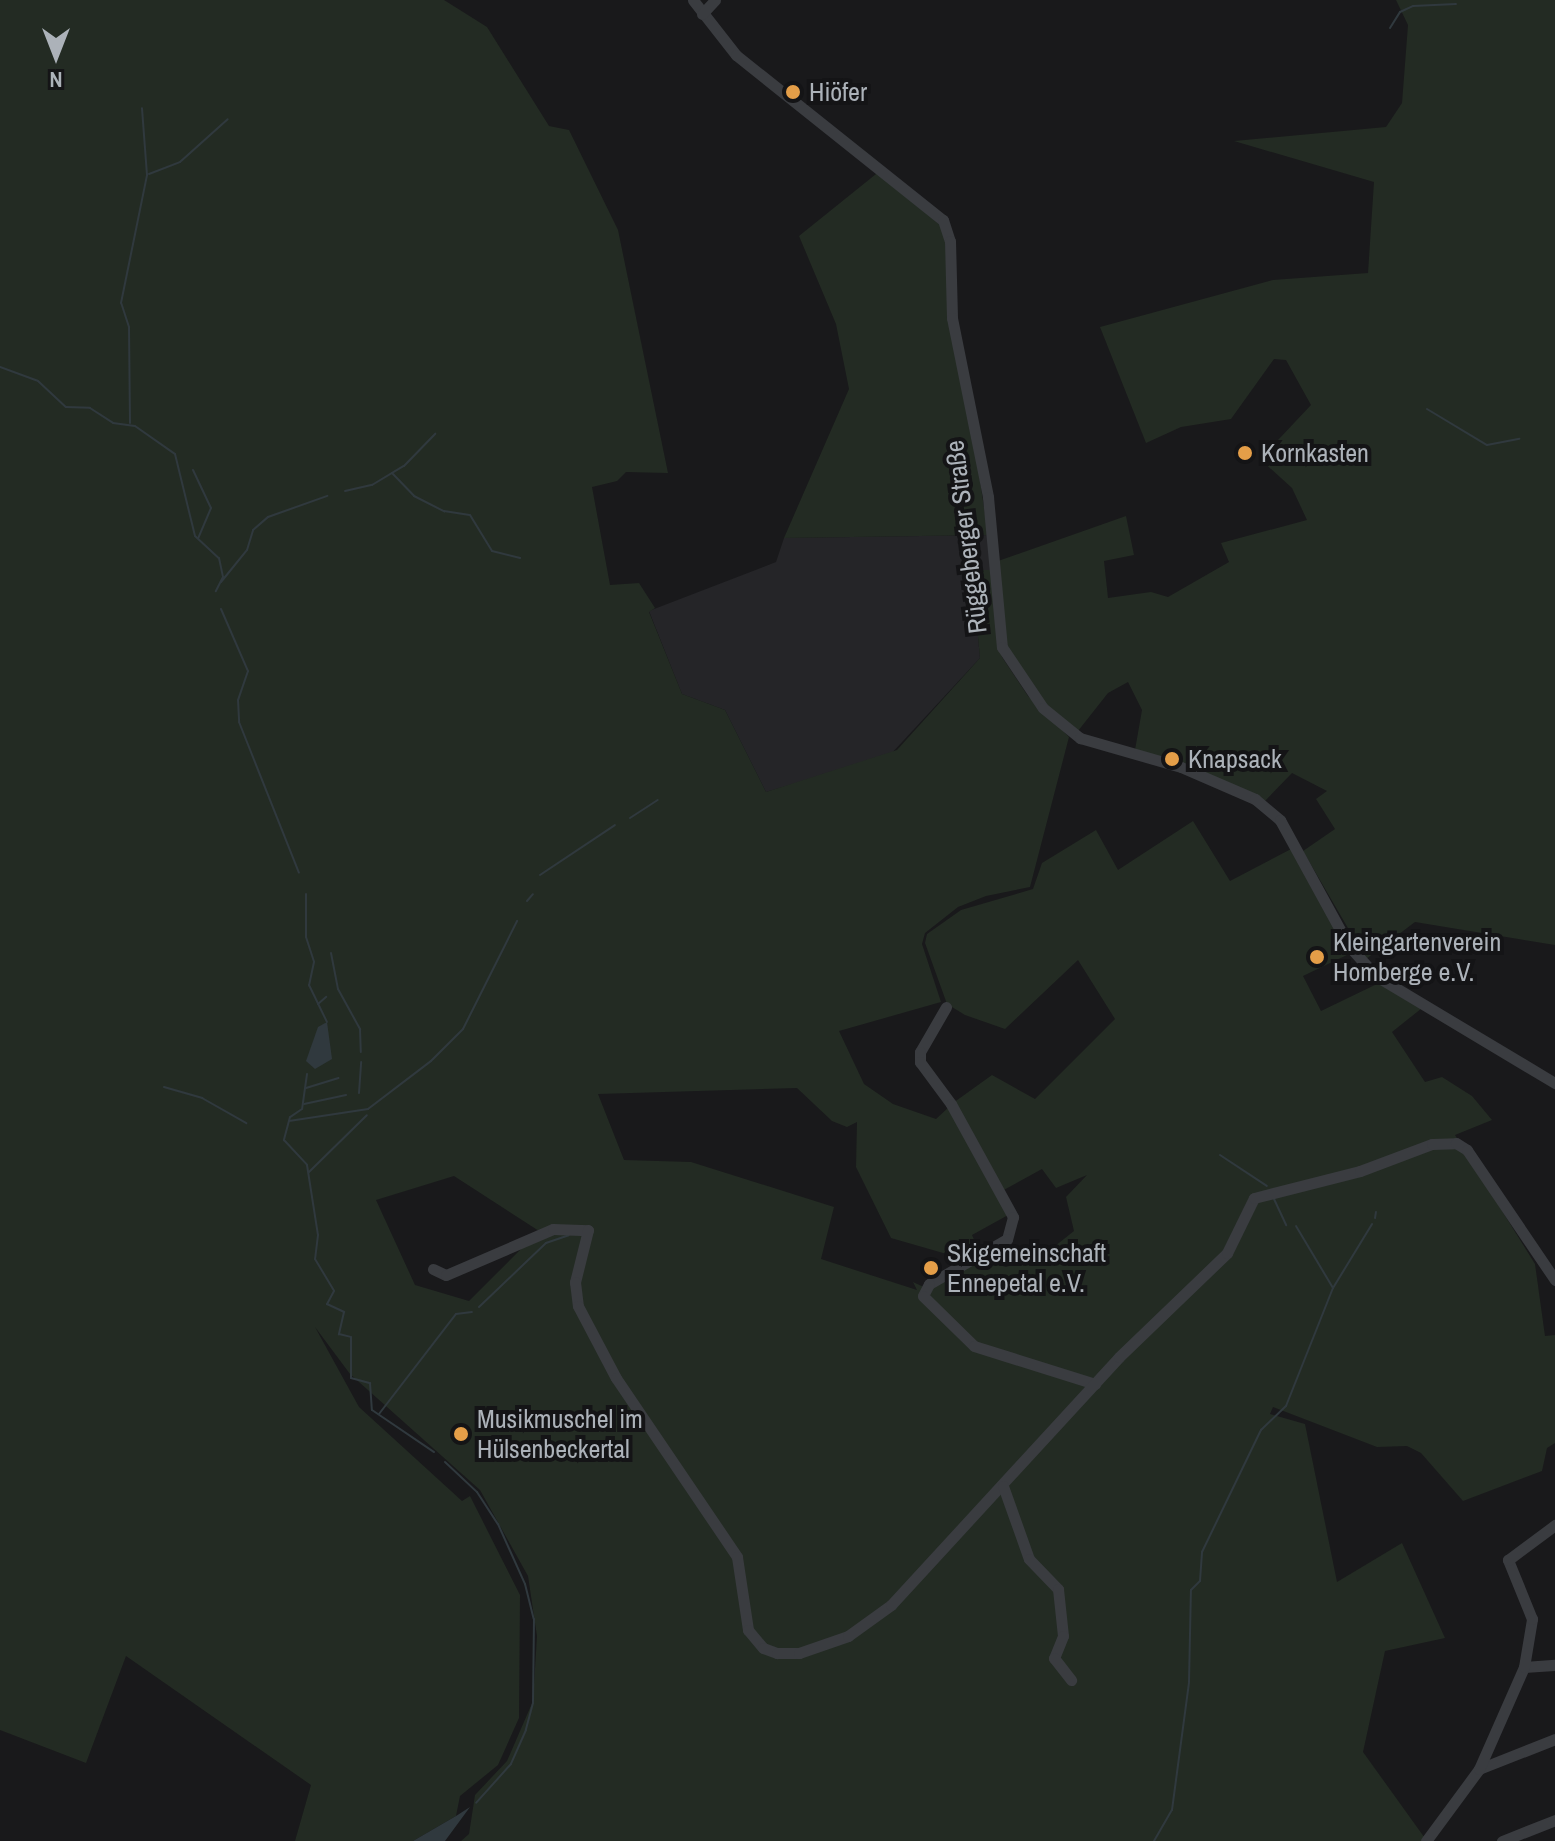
<!DOCTYPE html>
<meta charset="utf-8">
<style>
body{margin:0}
#map{position:relative;width:1555px;height:1841px;overflow:hidden;background:#19191b;font-family:"Archivo Narrow",sans-serif}
div>[style]{position:absolute}
.built>*{inset:0;background:#252528}
.green>*{inset:0;background:#232b23}
.water>*{inset:0;background:#30393e}
.stream>*{height:2px;margin:-1px;padding:0 1px;transform-origin:1px;border-radius:1px;background:#30393e}
.minor>*{height:11px;margin:-5.5px;padding:0 5.5px;transform-origin:5.5px;border-radius:5.5px;background:#3a3c40}
.dots>*{width:22px;height:22px;translate:-50% -50%;box-sizing:border-box;border:4px solid #141416;border-radius:50%}
span{translate:-50% -50%;white-space:nowrap;text-align:center;line-height:1.15;-webkit-text-stroke:8px #141416;paint-order:stroke}
.poi-label{font-size:26px;color:#acb2b9}
.left{translate:0 -50%;text-align:left}
.street-label{font-size:26px;color:#acb2b9}
.north{position:absolute;left:16px;top:16px;width:80px;height:80px;-webkit-text-stroke:6px #141416;paint-order:stroke;rotate:180deg;font-size:22px;font-weight:700;line-height:32px;text-align:center;color:#acb2b9}
.north::after{content:'';display:block;margin:auto;width:28px;height:36px;background:#acb2b9;clip-path:polygon(50% 0,100% 100%,50% 72%,0 100%)}
</style>
<div id="map">
<div class="built">
<i style="clip-path:polygon(989px 535px,991px 570px,972px 571px,980px 658px,890px 755px,766px 792px,725px 710px,682px 694px,649px 611px,776px 562px,784px 538px)"></i>
</div>
<div class="green">
<i style="clip-path:polygon(evenodd,0 0,444px 0,487px 27px,549px 126px,569px 130px,618px 230px,668px 473px,626px 472px,617px 481px,592px 487px,610px 585px,639px 583px,655px 608px,649px 612px,682px 694px,725px 710px,766px 792px,897px 750px,980px 658px,972px 570px,991px 570px,1002px 657px,1028px 696px,1069px 737px,1030px 887px,986px 896px,958px 907px,925px 933px,922px 944px,941px 1002px,839px 1031px,864px 1084px,893px 1104px,936px 1119px,950px 1106px,1010px 1214px,972px 1235px,983px 1260px,1006px 1267px,1045px 1254px,1074px 1231px,1066px 1197px,1087px 1175px,1056px 1188px,1042px 1169px,1000px 1192px,953px 1103px,992px 1075px,1035px 1099px,1115px 1019px,1078px 960px,1005px 1029px,965px 1015px,947px 1004px,925px 943px,927px 934px,961px 910px,1033px 889px,1042px 863px,1096px 830px,1118px 870px,1193px 821px,1230px 881px,1293px 848px,1349px 954px,1303px 976px,1321px 1011px,1379px 983px,1422px 1008px,1392px 1032px,1425px 1082px,1442px 1077px,1472px 1096px,1492px 1120px,1455px 1135px,1535px 1264px,1545px 1336px,1555px 1335px,1555px 1443px,1547px 1448px,1542px 1471px,1463px 1501px,1421px 1453px,1407px 1446px,1377px 1447px,1273px 1407px,1270px 1414px,1305px 1424px,1337px 1582px,1402px 1543px,1445px 1638px,1385px 1651px,1363px 1752px,1427px 1841px,461px 1841px,469px 1834px,475px 1795px,507px 1761px,533px 1701px,537px 1636px,528px 1576px,480px 1490px,350px 1374px,315px 1327px,359px 1407px,462px 1501px,470px 1496px,520px 1595px,519px 1718px,498px 1765px,460px 1796px,456px 1816px,413px 1841px,295px 1841px,311px 1785px,126px 1656px,86px 1763px,0 1730px,0 0,797px 1088px,832px 1121px,847px 1127px,857px 1122px,856px 1167px,891px 1238px,950px 1255px,962px 1272px,928px 1289px,913px 1282px,917px 1290px,821px 1259px,834px 1207px,691px 1162px,624px 1160px,598px 1094px,797px 1088px,0 0,454px 1176px,539px 1231px,469px 1301px,415px 1285px,376px 1200px,454px 1176px)"></i>
<i style="clip-path:polygon(1396px 0,1555px 0,1555px 945px,1415px 922px,1366px 959px,1303px 851px,1335px 829px,1316px 799px,1327px 791px,1292px 773px,1265px 801px,1179px 762px,1135px 750px,1142px 710px,1128px 682px,1108px 693px,1078px 731px,1061px 720px,1031px 688px,1005px 644px,998px 561px,1126px 516px,1134px 555px,1104px 561px,1108px 598px,1151px 592px,1168px 597px,1229px 562px,1221px 543px,1307px 520px,1292px 488px,1260px 459px,1311px 405px,1286px 360px,1274px 359px,1231px 419px,1181px 427px,1146px 443px,1100px 327px,1273px 280px,1368px 273px,1374px 182px,1234px 141px,1386px 127px,1402px 103px,1408px 25px)"></i>
<i style="clip-path:polygon(881px 170px,943px 228px,988px 535px,784px 538px,849px 389px,836px 324px,799px 236px)"></i>
</div>
<div class="water">
<i style="clip-path:polygon(327px 1022px,332px 1059px,315px 1069px,306px 1061px,318px 1027px)"></i>
<i style="clip-path:polygon(470px 1807px,445px 1841px,413px 1841px,456px 1816px)"></i>
</div>
<div class="stream">
<i style="left:1390px;top:28px;width:19px;rotate:-58deg"></i>
<i style="left:1400px;top:12px;width:14px;rotate:-25deg"></i>
<i style="left:1413px;top:6px;width:43px;rotate:-2.7deg"></i>
<i style="left:149px;top:174px;width:33px;rotate:-21deg"></i>
<i style="left:180px;top:162px;width:64px;rotate:-41.9deg"></i>
<i style="left:0;top:367px;width:40px;rotate:20.2deg"></i>
<i style="left:38px;top:381px;width:38px;rotate:43deg"></i>
<i style="left:66px;top:407px;width:24px;rotate:2deg"></i>
<i style="left:90px;top:408px;width:27px;rotate:33deg"></i>
<i style="left:113px;top:423px;width:22px;rotate:8deg"></i>
<i style="left:135px;top:426px;width:49px;rotate:35deg"></i>
<i style="left:175px;top:454px;width:84px;rotate:76.3deg"></i>
<i style="left:195px;top:536px;width:33px;rotate:43deg"></i>
<i style="left:219px;top:558px;width:19px;rotate:78deg"></i>
<i style="left:223px;top:577px;width:16px;rotate:117deg"></i>
<i style="left:1427px;top:409px;width:70px;rotate:31deg"></i>
<i style="left:1487px;top:445px;width:33px;rotate:-11deg"></i>
<i style="left:130px;top:423px;width:96px;rotate:-90.6deg"></i>
<i style="left:129px;top:327px;width:25px;rotate:-108deg"></i>
<i style="left:121px;top:303px;width:131px;rotate:-78.5deg"></i>
<i style="left:147px;top:175px;width:67px;rotate:-94.3deg"></i>
<i style="left:193px;top:470px;width:42px;rotate:64.7deg"></i>
<i style="left:211px;top:508px;width:33px;rotate:113deg"></i>
<i style="left:392px;top:473px;width:32px;rotate:46deg"></i>
<i style="left:414px;top:496px;width:34px;rotate:27deg"></i>
<i style="left:444px;top:511px;width:26px;rotate:9deg"></i>
<i style="left:470px;top:515px;width:42px;rotate:58.6deg"></i>
<i style="left:492px;top:551px;width:29px;rotate:14deg"></i>
<i style="left:345px;top:491px;width:28px;rotate:-13deg"></i>
<i style="left:372px;top:485px;width:37px;rotate:-31deg"></i>
<i style="left:404px;top:466px;width:45px;rotate:-45.9deg"></i>
<i style="left:221px;top:582px;width:41px;rotate:-50.9deg"></i>
<i style="left:247px;top:550px;width:21px;rotate:-73deg"></i>
<i style="left:253px;top:530px;width:20px;rotate:-41deg"></i>
<i style="left:268px;top:517px;width:63px;rotate:-19.6deg"></i>
<i style="left:221px;top:609px;width:68px;rotate:66.5deg"></i>
<i style="left:248px;top:671px;width:31px;rotate:109deg"></i>
<i style="left:238px;top:700px;width:22px;rotate:87deg"></i>
<i style="left:239px;top:722px;width:162px;rotate:68.3deg"></i>
<i style="left:630px;top:818px;width:33px;rotate:-33deg"></i>
<i style="left:540px;top:875px;width:90px;rotate:-33.7deg"></i>
<i style="left:306px;top:894px;width:43px;rotate:90deg"></i>
<i style="left:306px;top:937px;width:26px;rotate:72deg"></i>
<i style="left:314px;top:962px;width:24px;rotate:102deg"></i>
<i style="left:309px;top:985px;width:41px;rotate:64.1deg"></i>
<i style="left:527px;top:901px;width:9px;rotate:-49deg"></i>
<i style="left:331px;top:953px;width:37px;rotate:79deg"></i>
<i style="left:338px;top:989px;width:46px;rotate:61.2deg"></i>
<i style="left:360px;top:1029px;width:23px;rotate:88deg"></i>
<i style="left:318px;top:1004px;width:11px;rotate:-41deg"></i>
<i style="left:307px;top:1074px;width:35px;rotate:98deg"></i>
<i style="left:302px;top:1109px;width:14px;rotate:146deg"></i>
<i style="left:290px;top:1117px;width:24px;rotate:105deg"></i>
<i style="left:284px;top:1140px;width:34px;rotate:47deg"></i>
<i style="left:307px;top:1165px;width:71px;rotate:81.1deg"></i>
<i style="left:318px;top:1235px;width:24px;rotate:97deg"></i>
<i style="left:315px;top:1259px;width:37px;rotate:59deg"></i>
<i style="left:334px;top:1291px;width:15px;rotate:118deg"></i>
<i style="left:327px;top:1304px;width:19px;rotate:25deg"></i>
<i style="left:344px;top:1312px;width:23px;rotate:103deg"></i>
<i style="left:339px;top:1334px;width:12px;rotate:14deg"></i>
<i style="left:351px;top:1337px;width:41px;rotate:90deg"></i>
<i style="left:351px;top:1378px;width:20px;rotate:15deg"></i>
<i style="left:370px;top:1383px;width:27px;rotate:86deg"></i>
<i style="left:372px;top:1410px;width:75px;rotate:34.1deg"></i>
<i style="left:164px;top:1087px;width:40px;rotate:16deg"></i>
<i style="left:202px;top:1098px;width:51px;rotate:29.6deg"></i>
<i style="left:306px;top:1088px;width:34px;rotate:-17deg"></i>
<i style="left:359px;top:1093px;width:31px;rotate:-86deg"></i>
<i style="left:304px;top:1104px;width:43px;rotate:-12.1deg"></i>
<i style="left:289px;top:1121px;width:80px;rotate:-8.6deg"></i>
<i style="left:368px;top:1109px;width:79px;rotate:-37.3deg"></i>
<i style="left:431px;top:1061px;width:45px;rotate:-45deg"></i>
<i style="left:463px;top:1029px;width:121px;rotate:-63.4deg"></i>
<i style="left:1220px;top:1155px;width:56px;rotate:33.4deg"></i>
<i style="left:309px;top:1172px;width:81px;rotate:-44.5deg"></i>
<i style="left:1274px;top:1199px;width:29px;rotate:65deg"></i>
<i style="left:1375px;top:1218px;width:6px;rotate:-81deg"></i>
<i style="left:1333px;top:1288px;width:75px;rotate:-58.6deg"></i>
<i style="left:479px;top:1307px;width:93px;rotate:-43.7deg"></i>
<i style="left:546px;top:1243px;width:24px;rotate:-19deg"></i>
<i style="left:379px;top:1414px;width:126px;rotate:-52.4deg"></i>
<i style="left:456px;top:1314px;width:16px;rotate:-7deg"></i>
<i style="left:445px;top:1462px;width:44px;rotate:43.2deg"></i>
<i style="left:477px;top:1492px;width:38px;rotate:57deg"></i>
<i style="left:498px;top:1524px;width:66px;rotate:65.8deg"></i>
<i style="left:525px;top:1584px;width:36px;rotate:76deg"></i>
<i style="left:534px;top:1619px;width:84px;rotate:90.7deg"></i>
<i style="left:533px;top:1703px;width:28px;rotate:105deg"></i>
<i style="left:526px;top:1730px;width:37px;rotate:114deg"></i>
<i style="left:511px;top:1764px;width:52px;rotate:131.9deg"></i>
<i style="left:1154px;top:1841px;width:36px;rotate:-60deg"></i>
<i style="left:1172px;top:1810px;width:129px;rotate:-82.4deg"></i>
<i style="left:1189px;top:1682px;width:92px;rotate:-88.8deg"></i>
<i style="left:1191px;top:1590px;width:13px;rotate:-45deg"></i>
<i style="left:1200px;top:1581px;width:29px;rotate:-86deg"></i>
<i style="left:1202px;top:1552px;width:136px;rotate:-64.2deg"></i>
<i style="left:1261px;top:1430px;width:35px;rotate:-44deg"></i>
<i style="left:1286px;top:1406px;width:127px;rotate:-68.3deg"></i>
<i style="left:1333px;top:1288px;width:72px;rotate:-120.8deg"></i>
</div>
<div class="minor">
<i style="left:693px;top:0;width:70px;rotate:52deg"></i>
<i style="left:736px;top:55px;width:265px;rotate:38.6deg"></i>
<i style="left:943px;top:220px;width:22px;rotate:72deg"></i>
<i style="left:950px;top:241px;width:77px;rotate:88.5deg"></i>
<i style="left:952px;top:318px;width:183px;rotate:78.6deg"></i>
<i style="left:988px;top:497px;width:151px;rotate:84.7deg"></i>
<i style="left:1002px;top:647px;width:73px;rotate:56.1deg"></i>
<i style="left:1043px;top:708px;width:48px;rotate:39deg"></i>
<i style="left:1080px;top:738px;width:105px;rotate:16deg"></i>
<i style="left:1181px;top:767px;width:81px;rotate:23.4deg"></i>
<i style="left:1255px;top:799px;width:33px;rotate:40deg"></i>
<i style="left:1280px;top:820px;width:144px;rotate:61.3deg"></i>
<i style="left:1349px;top:946px;width:40px;rotate:48deg"></i>
<i style="left:1376px;top:976px;width:209px;rotate:30.9deg"></i>
<i style="left:702px;top:14px;width:19px;rotate:-47deg"></i>
<i style="left:946px;top:1007px;width:52px;rotate:120deg"></i>
<i style="left:920px;top:1052px;width:10px;rotate:90deg"></i>
<i style="left:920px;top:1062px;width:52px;rotate:53.6deg"></i>
<i style="left:951px;top:1104px;width:129px;rotate:61.2deg"></i>
<i style="left:1013px;top:1217px;width:23px;rotate:105deg"></i>
<i style="left:1007px;top:1239px;width:90px;rotate:150deg"></i>
<i style="left:929px;top:1284px;width:13px;rotate:117deg"></i>
<i style="left:923px;top:1296px;width:71px;rotate:44.4deg"></i>
<i style="left:974px;top:1346px;width:127px;rotate:17.4deg"></i>
<i style="left:433px;top:1269px;width:14px;rotate:25deg"></i>
<i style="left:446px;top:1275px;width:116px;rotate:-23.3deg"></i>
<i style="left:553px;top:1229px;width:35px;rotate:2deg"></i>
<i style="left:588px;top:1230px;width:54px;rotate:104deg"></i>
<i style="left:575px;top:1282px;width:24px;rotate:83deg"></i>
<i style="left:578px;top:1306px;width:81px;rotate:62.2deg"></i>
<i style="left:616px;top:1378px;width:216px;rotate:55.9deg"></i>
<i style="left:737px;top:1557px;width:74px;rotate:81.4deg"></i>
<i style="left:748px;top:1630px;width:23px;rotate:50deg"></i>
<i style="left:763px;top:1648px;width:15px;rotate:20deg"></i>
<i style="left:777px;top:1653px;width:22px"></i>
<i style="left:799px;top:1653px;width:52px;rotate:-19.1deg"></i>
<i style="left:848px;top:1636px;width:53px;rotate:-35.8deg"></i>
<i style="left:891px;top:1605px;width:337px;rotate:-47.4deg"></i>
<i style="left:1119px;top:1357px;width:150px;rotate:-43.9deg"></i>
<i style="left:1227px;top:1253px;width:61px;rotate:-63.9deg"></i>
<i style="left:1254px;top:1198px;width:109px;rotate:-14.3deg"></i>
<i style="left:1360px;top:1171px;width:77px;rotate:-20.6deg"></i>
<i style="left:1432px;top:1144px;width:24px;rotate:-2deg"></i>
<i style="left:1456px;top:1143px;width:13px;rotate:32deg"></i>
<i style="left:1467px;top:1150px;width:157px;rotate:55.9deg"></i>
<i style="left:1003px;top:1486px;width:77px;rotate:70.4deg"></i>
<i style="left:1029px;top:1559px;width:42px;rotate:46deg"></i>
<i style="left:1058px;top:1589px;width:47px;rotate:83.9deg"></i>
<i style="left:1063px;top:1636px;width:24px;rotate:112deg"></i>
<i style="left:1054px;top:1658px;width:28px;rotate:52deg"></i>
<i style="left:1524px;top:1667px;width:31px;rotate:-4deg"></i>
<i style="left:1479px;top:1769px;width:82px;rotate:-21.5deg"></i>
<i style="left:1426px;top:1841px;width:89px;rotate:-53.6deg"></i>
<i style="left:1479px;top:1769px;width:111px;rotate:-66.2deg"></i>
<i style="left:1524px;top:1667px;width:49px;rotate:-80.5deg"></i>
<i style="left:1532px;top:1619px;width:64px;rotate:-112.1deg"></i>
<i style="left:1508px;top:1560px;width:59px;rotate:-36.7deg"></i>
<i style="left:1502px;top:1841px;width:57px;rotate:-21.6deg"></i>
</div>
<div class="dots">
<i style="left:793px;top:92px;background:#e49e48"></i>
<i style="left:1245px;top:453px;background:#e49e48"></i>
<i style="left:1172px;top:759px;background:#e49e48"></i>
<i style="left:1317px;top:957px;background:#e49e48"></i>
<i style="left:931px;top:1268px;background:#e49e48"></i>
<i style="left:461px;top:1434px;background:#e49e48"></i>
</div>
<div class="poi-label">
<span class="left" style="left:809px;top:92px">Hiöfer</span>
<span class="left" style="left:1261px;top:453px">Kornkasten</span>
<span class="left" style="left:1188px;top:759px">Knapsack</span>
<span class="left" style="left:1333px;top:957px">Kleingartenverein<br>Homberge e.V.</span>
<span class="left" style="left:947px;top:1268px">Skigemeinschaft<br>Ennepetal e.V.</span>
<span class="left" style="left:477px;top:1434px">Musikmuschel im<br>Hülsenbeckertal</span>
</div>
<div class="street-label">
<span style="left:966px;top:537px;rotate:-97deg">Rüggeberger Straße</span>
</div>
<div class="north">N</div>
</div>
